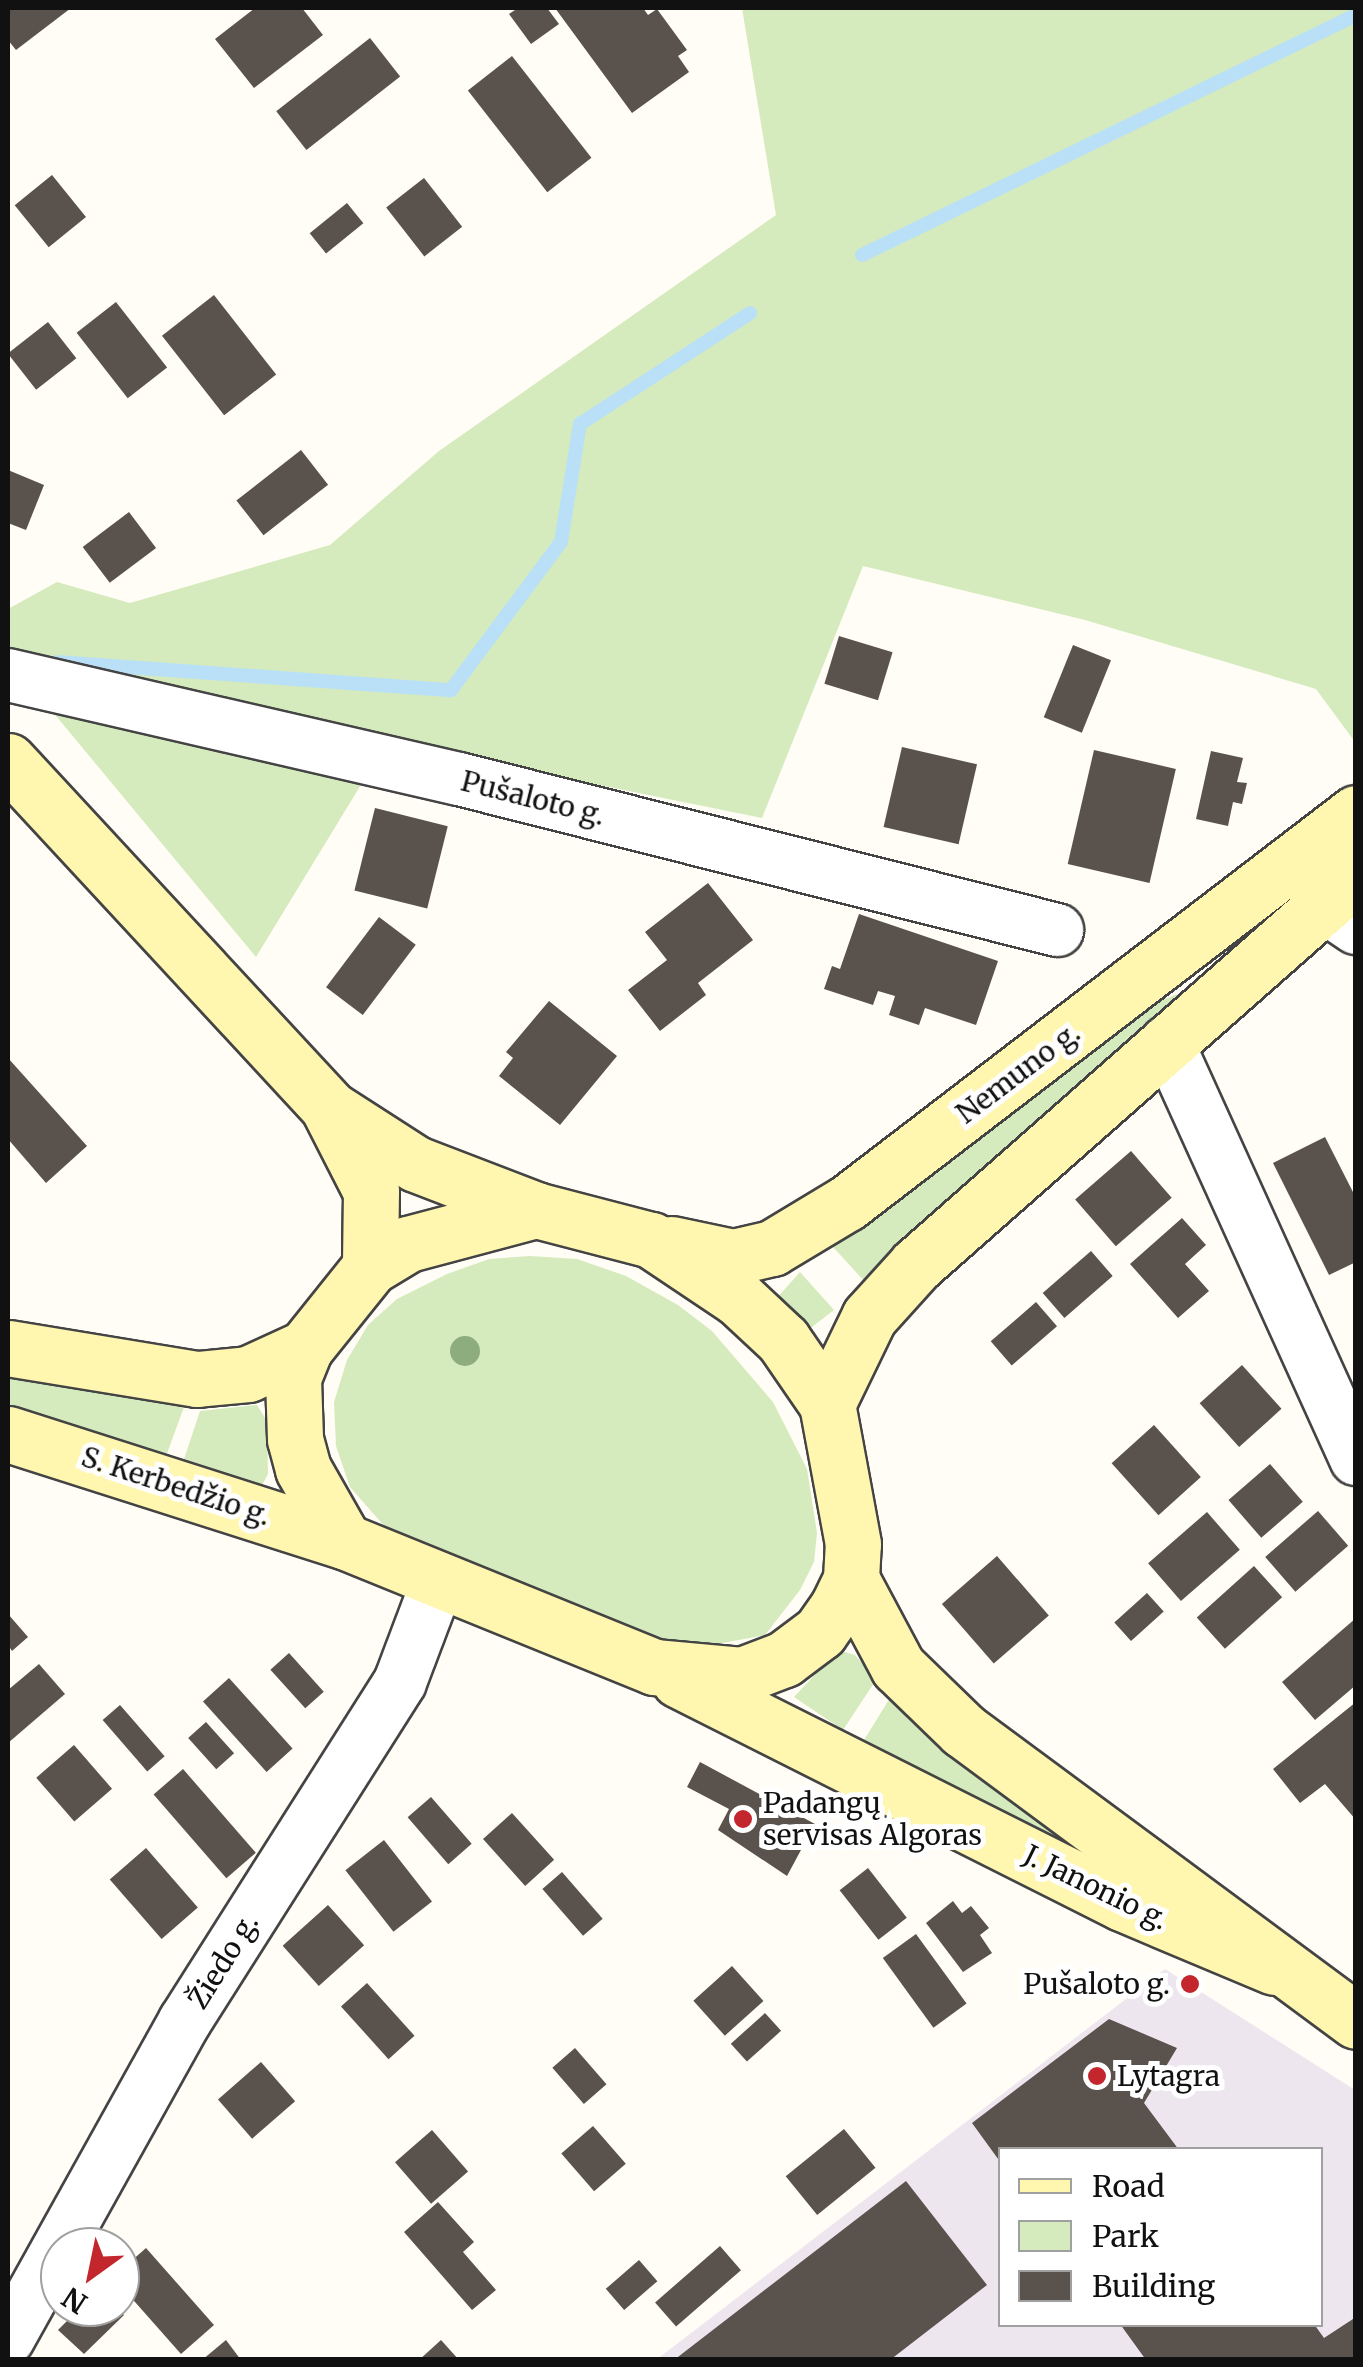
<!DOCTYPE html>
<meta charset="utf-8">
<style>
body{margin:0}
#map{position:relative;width:1363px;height:2367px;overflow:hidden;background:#fffdf5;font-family:Merriweather,serif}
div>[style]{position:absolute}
.industrial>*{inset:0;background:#eee6ef}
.green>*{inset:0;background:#d5ebbd}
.stream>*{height:14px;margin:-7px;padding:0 7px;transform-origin:7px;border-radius:7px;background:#b9e0f7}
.building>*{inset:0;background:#5a524d;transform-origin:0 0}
.roads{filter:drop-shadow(2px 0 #444) drop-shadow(-2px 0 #444) drop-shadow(0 2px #444) drop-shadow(0 -2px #444)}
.minor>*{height:52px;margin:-26px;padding:0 26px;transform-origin:26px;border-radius:26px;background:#fff}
.secondary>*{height:55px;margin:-27.5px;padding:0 27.5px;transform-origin:27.5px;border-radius:27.5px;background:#fff6b0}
.trees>*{width:30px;height:30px;margin:-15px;border-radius:50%;background:#8dad7f}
.dots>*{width:28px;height:28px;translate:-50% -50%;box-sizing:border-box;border:5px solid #fff;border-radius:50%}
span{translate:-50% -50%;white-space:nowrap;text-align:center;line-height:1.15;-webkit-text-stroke:10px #fff;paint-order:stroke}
.street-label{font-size:28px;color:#111}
.poi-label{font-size:28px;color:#111}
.left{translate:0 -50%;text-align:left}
.right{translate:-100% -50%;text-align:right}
.frame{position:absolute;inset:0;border:10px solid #111;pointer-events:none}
.legend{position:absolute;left:998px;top:2147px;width:325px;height:180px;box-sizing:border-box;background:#fff;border:2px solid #a0a0a0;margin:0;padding:12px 18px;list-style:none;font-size:30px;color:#111}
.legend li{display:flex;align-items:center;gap:20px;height:50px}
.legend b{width:50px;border:2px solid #a0a0a0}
.north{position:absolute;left:40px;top:2227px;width:100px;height:100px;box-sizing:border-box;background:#fff;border:2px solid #a0a0a0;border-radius:50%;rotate:213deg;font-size:28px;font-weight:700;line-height:40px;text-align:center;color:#111}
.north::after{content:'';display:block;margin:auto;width:35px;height:45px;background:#c4262e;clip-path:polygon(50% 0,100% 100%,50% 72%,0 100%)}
</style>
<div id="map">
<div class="industrial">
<i style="clip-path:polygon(evenodd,1165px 1969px,1355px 2090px,1355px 2359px,656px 2360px,1165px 1969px,1001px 2150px,1320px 2150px,1320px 2324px,1001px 2324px,1001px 2150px)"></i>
</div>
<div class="green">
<i style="clip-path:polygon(742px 8px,1355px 8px,1355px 742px,1316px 689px,1085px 620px,863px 566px,762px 818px,387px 742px,256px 957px,8px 658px,8px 609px,57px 582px,130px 603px,330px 545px,439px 451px,776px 215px)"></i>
<i style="clip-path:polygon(1178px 994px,1169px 1010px,866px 1283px,833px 1247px,1157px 1002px)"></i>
<i style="clip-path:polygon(530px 1256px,577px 1259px,626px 1276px,678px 1305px,712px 1331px,773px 1402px,807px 1469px,817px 1533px,814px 1562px,800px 1590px,765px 1635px,702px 1647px,670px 1644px,393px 1536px,350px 1487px,336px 1446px,334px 1402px,347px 1360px,368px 1325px,397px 1299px,447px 1274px,489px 1259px)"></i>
<i style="clip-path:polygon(800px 1272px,834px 1310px,808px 1330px,776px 1299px)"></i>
<i style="clip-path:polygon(8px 1372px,184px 1407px,165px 1459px,8px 1411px)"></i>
<i style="clip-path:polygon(257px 1405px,267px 1421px,268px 1474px,261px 1487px,182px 1465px,200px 1411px)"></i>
<i style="clip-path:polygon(838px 1650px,855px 1655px,876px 1680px,843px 1730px,794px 1697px)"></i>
<i style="clip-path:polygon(890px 1698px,924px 1734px,1129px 1877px,864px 1740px)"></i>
</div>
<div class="stream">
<i style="left:862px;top:255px;width:549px;rotate:-25.91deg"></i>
<i style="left:57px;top:662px;width:395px;rotate:4.1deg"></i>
<i style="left:451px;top:690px;width:184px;rotate:-53.4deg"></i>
<i style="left:561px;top:542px;width:120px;rotate:-80.9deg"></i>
<i style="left:580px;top:424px;width:203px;rotate:-33.1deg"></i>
</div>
<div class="building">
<i style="clip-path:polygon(8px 8px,71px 8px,16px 50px,8px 40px)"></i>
<i style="clip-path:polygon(255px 8px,302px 8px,323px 35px,254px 88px,215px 39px)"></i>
<i style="clip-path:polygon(518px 8px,547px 8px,559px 24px,531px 44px,509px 14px)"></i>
<i style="clip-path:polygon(555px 8px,643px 8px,648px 15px,657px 9px,687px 50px,678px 56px,689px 72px,632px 113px)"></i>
<i style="left:370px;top:38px;width:49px;height:119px;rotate:52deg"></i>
<i style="left:512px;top:56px;width:129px;height:56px;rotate:52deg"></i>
<i style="left:52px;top:175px;width:54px;height:48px;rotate:51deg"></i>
<i style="left:424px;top:178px;width:62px;height:48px;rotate:52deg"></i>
<i style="left:347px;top:203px;width:26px;height:48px;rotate:51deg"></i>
<i style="left:214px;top:295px;width:101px;height:66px;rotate:52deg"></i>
<i style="left:116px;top:302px;width:83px;height:50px;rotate:52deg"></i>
<i style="left:48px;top:322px;width:46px;height:51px;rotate:52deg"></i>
<i style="left:301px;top:450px;width:44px;height:82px;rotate:52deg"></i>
<i style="clip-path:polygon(8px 470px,44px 485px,26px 530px,8px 523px)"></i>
<i style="left:129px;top:512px;width:45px;height:58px;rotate:53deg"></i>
<i style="left:839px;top:636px;width:56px;height:50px;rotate:17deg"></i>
<i style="left:1073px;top:645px;width:41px;height:78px;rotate:22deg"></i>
<i style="left:902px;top:747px;width:77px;height:82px;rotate:13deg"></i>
<i style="left:1094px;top:750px;width:84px;height:117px;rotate:13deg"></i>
<i style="clip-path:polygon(1211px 751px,1243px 758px,1237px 782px,1247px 783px,1242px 804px,1233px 802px,1228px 826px,1196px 819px)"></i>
<i style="left:375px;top:808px;width:75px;height:85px;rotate:14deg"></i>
<i style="clip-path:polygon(708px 883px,753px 940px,698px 983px,706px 995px,660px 1031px,628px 990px,667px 960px,645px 932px)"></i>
<i style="clip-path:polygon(859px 914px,998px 961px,976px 1025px,925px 1008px,919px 1025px,889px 1015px,895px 996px,878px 991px,873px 1005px,824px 989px,832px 966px,840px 969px)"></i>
<i style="left:379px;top:917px;width:46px;height:88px;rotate:37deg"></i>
<i style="clip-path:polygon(549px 1001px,617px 1056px,560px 1125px,499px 1076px,513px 1058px,506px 1052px)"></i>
<i style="clip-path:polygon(8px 1058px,87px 1146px,46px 1183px,8px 1139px)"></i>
<i style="clip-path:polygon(1325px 1137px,1356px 1198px,1356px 1262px,1329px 1275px,1273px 1163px)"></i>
<i style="left:1131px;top:1151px;width:62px;height:74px;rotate:49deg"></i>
<i style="clip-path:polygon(1182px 1218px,1206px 1245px,1185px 1264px,1209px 1291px,1178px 1318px,1130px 1264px)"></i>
<i style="left:1091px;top:1251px;width:33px;height:64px;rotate:49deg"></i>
<i style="left:1036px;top:1302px;width:32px;height:60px;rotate:49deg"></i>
<i style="left:1242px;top:1365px;width:59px;height:57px;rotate:48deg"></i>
<i style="left:1154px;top:1425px;width:70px;height:57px;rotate:48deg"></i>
<i style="left:1270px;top:1464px;width:50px;height:55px;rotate:49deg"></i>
<i style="left:1318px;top:1511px;width:46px;height:70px;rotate:49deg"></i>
<i style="left:1207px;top:1512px;width:50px;height:78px;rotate:49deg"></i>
<i style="left:997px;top:1556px;width:79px;height:73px;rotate:49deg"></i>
<i style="left:1254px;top:1566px;width:42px;height:77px;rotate:48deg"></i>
<i style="left:1147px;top:1593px;width:25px;height:44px;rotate:48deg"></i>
<i style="clip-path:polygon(8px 1614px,28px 1637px,12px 1651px,8px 1645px)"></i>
<i style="clip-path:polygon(1356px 1618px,1356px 1685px,1315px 1720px,1282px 1682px)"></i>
<i style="left:289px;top:1653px;width:52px;height:25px;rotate:48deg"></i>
<i style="clip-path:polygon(39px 1664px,65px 1694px,8px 1743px,8px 1690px)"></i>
<i style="left:229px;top:1678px;width:95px;height:35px;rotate:48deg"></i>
<i style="clip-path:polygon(1356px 1702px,1356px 1820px,1325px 1784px,1300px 1803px,1273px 1769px)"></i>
<i style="left:120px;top:1705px;width:68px;height:23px;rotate:49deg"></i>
<i style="left:206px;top:1722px;width:42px;height:24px;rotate:48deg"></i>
<i style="left:74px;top:1745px;width:58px;height:50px;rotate:49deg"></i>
<i style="clip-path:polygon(700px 1762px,815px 1824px,787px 1876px,718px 1830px,729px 1809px,687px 1787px)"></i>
<i style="left:183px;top:1769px;width:111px;height:39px;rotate:49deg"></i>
<i style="left:431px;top:1797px;width:62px;height:31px;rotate:49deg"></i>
<i style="left:512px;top:1813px;width:63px;height:39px;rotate:48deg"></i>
<i style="left:384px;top:1840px;width:78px;height:49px;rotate:52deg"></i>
<i style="left:146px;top:1848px;width:79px;height:48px;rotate:49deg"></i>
<i style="left:868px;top:1868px;width:63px;height:36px;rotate:52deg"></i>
<i style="left:562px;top:1872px;width:62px;height:26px;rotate:49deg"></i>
<i style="clip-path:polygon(953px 1901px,962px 1913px,971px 1906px,989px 1928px,980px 1935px,992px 1953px,963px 1972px,926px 1923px)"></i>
<i style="left:328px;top:1905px;width:54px;height:61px;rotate:48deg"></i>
<i style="left:916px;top:1934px;width:86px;height:41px;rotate:54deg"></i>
<i style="left:732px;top:1966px;width:47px;height:52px;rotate:48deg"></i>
<i style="left:367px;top:1983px;width:71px;height:35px;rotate:48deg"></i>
<i style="left:765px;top:2013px;width:24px;height:46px;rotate:48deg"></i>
<i style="clip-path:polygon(1109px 2019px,1177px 2048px,1144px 2103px,1179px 2150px,1001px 2150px,1001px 2163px,972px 2123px)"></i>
<i style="left:575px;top:2048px;width:48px;height:30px;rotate:49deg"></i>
<i style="left:261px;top:2062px;width:52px;height:57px;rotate:49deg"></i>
<i style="left:593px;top:2126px;width:50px;height:42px;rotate:49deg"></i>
<i style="left:844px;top:2129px;width:50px;height:75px;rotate:51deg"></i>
<i style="left:432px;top:2130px;width:55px;height:49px;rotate:49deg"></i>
<i style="clip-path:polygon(906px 2181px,987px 2285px,890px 2360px,674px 2360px)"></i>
<i style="clip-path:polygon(438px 2202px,474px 2242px,463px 2252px,496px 2290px,472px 2310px,404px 2232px)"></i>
<i style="left:720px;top:2246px;width:32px;height:86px;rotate:49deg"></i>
<i style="clip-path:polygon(146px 2248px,214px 2325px,181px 2354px,120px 2285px,120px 2271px)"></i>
<i style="left:639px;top:2260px;width:28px;height:44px;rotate:49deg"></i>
<i style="clip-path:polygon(81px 2307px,116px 2307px,124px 2315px,84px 2354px,58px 2330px)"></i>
<i style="clip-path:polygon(1353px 2319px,1356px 2360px,1146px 2360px,1120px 2324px,1314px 2324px,1324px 2338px)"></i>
<i style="clip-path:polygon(226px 2340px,241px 2360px,202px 2360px)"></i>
<i style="clip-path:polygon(441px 2340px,459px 2360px,419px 2360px)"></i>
</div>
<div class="roads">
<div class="minor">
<i style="left:8px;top:675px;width:463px;rotate:13deg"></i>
<i style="left:459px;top:779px;width:617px;rotate:14.17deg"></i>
<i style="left:1322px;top:905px;width:41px;rotate:34.1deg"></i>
<i style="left:1167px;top:1042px;width:458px;rotate:65.6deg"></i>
<i style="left:8px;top:2339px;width:364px;rotate:-60.9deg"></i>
<i style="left:185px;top:2021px;width:401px;rotate:-57.6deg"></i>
<i style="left:400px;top:1682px;width:105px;rotate:-69.3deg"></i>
</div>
<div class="secondary">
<i style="left:8px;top:761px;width:473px;rotate:47.2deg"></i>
<i style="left:329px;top:1108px;width:103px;rotate:32.8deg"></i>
<i style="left:416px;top:1164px;width:129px;rotate:21deg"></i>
<i style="left:330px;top:1111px;width:90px;rotate:62.9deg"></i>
<i style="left:371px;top:1191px;width:76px;rotate:90.8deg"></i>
<i style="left:671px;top:1244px;width:63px;rotate:11.8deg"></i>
<i style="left:733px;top:1257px;width:40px;rotate:-13deg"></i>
<i style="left:772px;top:1248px;width:87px;rotate:-31deg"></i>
<i style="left:847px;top:1203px;width:641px;rotate:-37.46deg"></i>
<i style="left:8px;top:1348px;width:192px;rotate:9.3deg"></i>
<i style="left:197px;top:1379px;width:51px;rotate:-5.6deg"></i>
<i style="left:248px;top:1374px;width:63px;rotate:-24.5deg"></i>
<i style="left:827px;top:1404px;width:97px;rotate:-64.2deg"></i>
<i style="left:869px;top:1317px;width:70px;rotate:-47.9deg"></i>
<i style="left:916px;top:1265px;width:587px;rotate:-41.41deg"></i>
<i style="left:8px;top:1434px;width:353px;rotate:17.7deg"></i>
<i style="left:344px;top:1541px;width:335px;rotate:22.1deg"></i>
<i style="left:654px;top:1667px;width:88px;rotate:5.2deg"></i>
<i style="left:742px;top:1675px;width:45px;rotate:-20.9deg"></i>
<i style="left:784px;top:1659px;width:45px;rotate:-36.9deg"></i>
<i style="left:820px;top:1632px;width:29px;rotate:-55deg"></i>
<i style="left:837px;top:1608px;width:32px;rotate:-64deg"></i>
<i style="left:851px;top:1579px;width:35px;rotate:-87deg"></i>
<i style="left:853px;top:1544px;width:142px;rotate:-100.5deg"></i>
<i style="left:827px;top:1404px;width:78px;rotate:-124.5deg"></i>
<i style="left:783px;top:1340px;width:62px;rotate:-137deg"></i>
<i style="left:738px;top:1298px;width:105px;rotate:-146.3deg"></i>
<i style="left:651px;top:1240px;width:119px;rotate:-165.4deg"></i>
<i style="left:536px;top:1210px;width:132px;rotate:165.1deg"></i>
<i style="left:408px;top:1244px;width:44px;rotate:148.8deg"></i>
<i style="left:370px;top:1267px;width:104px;rotate:128.7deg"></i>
<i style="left:305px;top:1348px;width:32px;rotate:112deg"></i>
<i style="left:293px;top:1378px;width:61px;rotate:88.1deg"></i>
<i style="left:295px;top:1439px;width:31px;rotate:75deg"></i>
<i style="left:303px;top:1469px;width:83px;rotate:60.3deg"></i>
<i style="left:851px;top:1579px;width:100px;rotate:61.9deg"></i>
<i style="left:898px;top:1667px;width:91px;rotate:44.1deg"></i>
<i style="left:963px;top:1730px;width:489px;rotate:36.5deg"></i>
<i style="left:679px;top:1680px;width:496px;rotate:26.7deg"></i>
<i style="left:1122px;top:1903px;width:165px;rotate:22.8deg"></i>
</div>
</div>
<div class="trees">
<i style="left:465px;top:1351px"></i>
</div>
<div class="dots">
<i style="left:743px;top:1819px;background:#c4262e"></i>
<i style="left:1190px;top:1984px;background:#c4262e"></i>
<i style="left:1097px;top:2076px;background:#c4262e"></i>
</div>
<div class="street-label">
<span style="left:533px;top:798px;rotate:14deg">Pušaloto g.</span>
<span style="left:1018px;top:1073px;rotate:-37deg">Nemuno g.</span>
<span style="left:176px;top:1486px;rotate:18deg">S. Kerbedžio g.</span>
<span style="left:1096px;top:1887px;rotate:26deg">J. Janonio g.</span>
<span style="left:223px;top:1961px;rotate:-58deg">Žiedo g.</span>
</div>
<div class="poi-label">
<span class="left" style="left:763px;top:1819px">Padangų<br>servisas Algoras</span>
<span class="right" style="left:1170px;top:1984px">Pušaloto g.</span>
<span class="left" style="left:1117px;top:2076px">Lytagra</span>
</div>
<div class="frame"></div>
<ul class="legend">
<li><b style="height:12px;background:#fff6b0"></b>Road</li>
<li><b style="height:28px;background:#d5ebbd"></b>Park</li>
<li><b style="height:28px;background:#5a524d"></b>Building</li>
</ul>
<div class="north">N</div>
</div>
